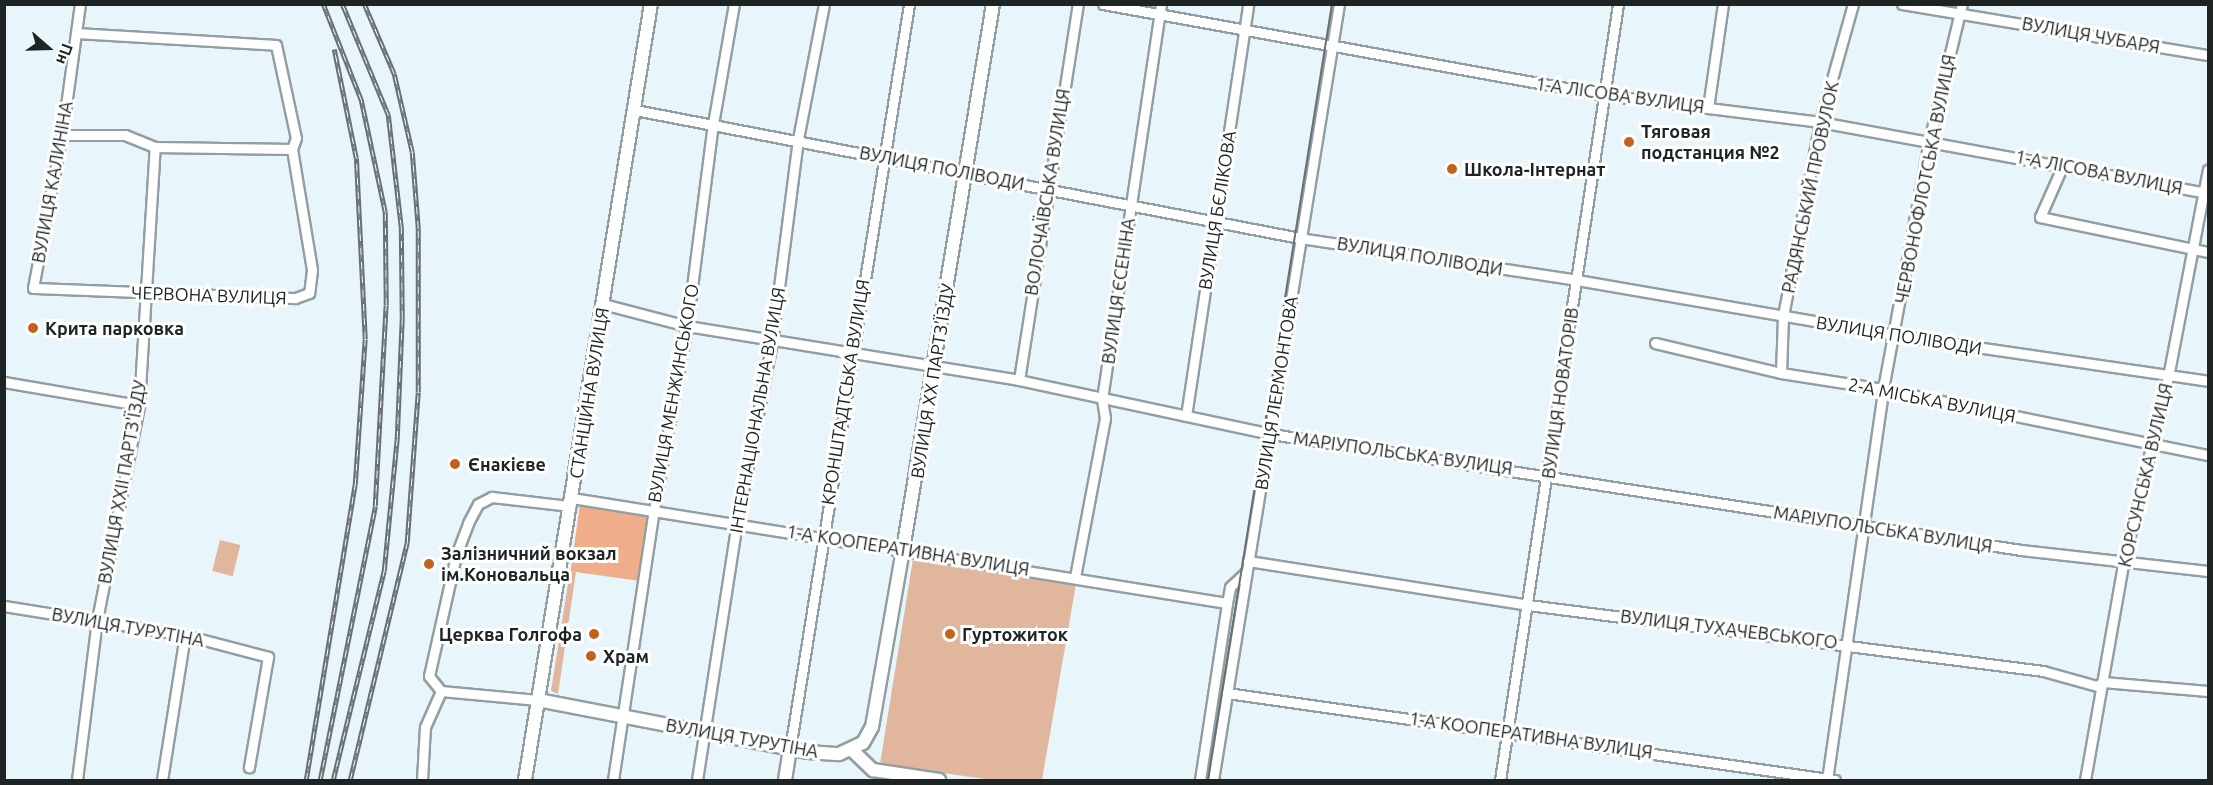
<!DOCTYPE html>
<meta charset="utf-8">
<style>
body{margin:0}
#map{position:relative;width:2213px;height:785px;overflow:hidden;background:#e8f5fa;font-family:Ubuntu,sans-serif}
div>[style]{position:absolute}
.green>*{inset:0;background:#e0b69d;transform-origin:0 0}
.forest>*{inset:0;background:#efae89;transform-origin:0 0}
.roads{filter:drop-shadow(2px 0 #929ea2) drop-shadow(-2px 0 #929ea2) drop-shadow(0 2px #929ea2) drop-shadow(0 -2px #929ea2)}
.minor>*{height:9px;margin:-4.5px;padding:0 4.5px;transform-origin:4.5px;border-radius:4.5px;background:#fff}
.tertiary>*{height:12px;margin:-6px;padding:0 6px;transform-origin:6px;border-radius:6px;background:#fff}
.tram>*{height:1.5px;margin:-0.75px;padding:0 0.75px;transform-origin:0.75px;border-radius:0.75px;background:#687073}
.rail>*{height:4.5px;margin-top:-2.25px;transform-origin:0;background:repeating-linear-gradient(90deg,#fff 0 7px,#687073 0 14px);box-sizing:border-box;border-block:2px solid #687073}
.dots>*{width:16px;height:16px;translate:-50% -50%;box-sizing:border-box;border:3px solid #fff;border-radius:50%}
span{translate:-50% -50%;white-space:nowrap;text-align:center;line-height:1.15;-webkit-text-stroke:6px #fff;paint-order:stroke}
.street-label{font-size:18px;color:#1e2324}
.poi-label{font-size:18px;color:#1e2324;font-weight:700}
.left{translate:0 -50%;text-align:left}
.right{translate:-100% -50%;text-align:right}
.frame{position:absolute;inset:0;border:6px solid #1e2324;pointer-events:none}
.north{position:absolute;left:18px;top:18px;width:60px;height:60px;-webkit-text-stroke:4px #fff;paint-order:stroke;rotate:110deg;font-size:16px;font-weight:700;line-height:24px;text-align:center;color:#1e2324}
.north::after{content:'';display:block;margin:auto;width:21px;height:27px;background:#1e2324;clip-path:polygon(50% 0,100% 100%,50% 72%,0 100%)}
</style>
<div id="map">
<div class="green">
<i style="left:220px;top:540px;width:21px;height:32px;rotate:14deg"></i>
<i style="clip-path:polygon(913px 559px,1076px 584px,1042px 780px,992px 780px,880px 764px)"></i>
<i style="clip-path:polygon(570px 571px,576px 572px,558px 694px,551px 691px)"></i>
</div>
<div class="forest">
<i style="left:580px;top:504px;width:68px;height:68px;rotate:8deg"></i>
</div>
<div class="roads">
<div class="minor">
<i style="left:1103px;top:4px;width:509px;rotate:10.29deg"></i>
<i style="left:1604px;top:95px;width:218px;rotate:7.1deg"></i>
<i style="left:1820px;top:122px;width:394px;rotate:10.4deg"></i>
<i style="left:1902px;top:4px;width:310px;rotate:9.5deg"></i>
<i style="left:76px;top:33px;width:200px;rotate:3.4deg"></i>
<i style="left:276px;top:45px;width:95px;rotate:77.9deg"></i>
<i style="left:296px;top:138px;width:12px;rotate:110deg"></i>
<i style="left:292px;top:149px;width:123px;rotate:80.6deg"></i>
<i style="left:312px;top:270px;width:23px;rotate:97deg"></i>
<i style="left:309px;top:293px;width:15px;rotate:160deg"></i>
<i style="left:295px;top:298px;width:262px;rotate:-177.8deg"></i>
<i style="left:33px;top:288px;width:156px;rotate:-79.3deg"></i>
<i style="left:62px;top:135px;width:132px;rotate:-82.2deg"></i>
<i style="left:1708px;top:108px;width:105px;rotate:-81.8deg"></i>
<i style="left:635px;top:110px;width:677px;rotate:10.9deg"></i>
<i style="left:1300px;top:238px;width:280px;rotate:8.6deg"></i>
<i style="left:1577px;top:280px;width:322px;rotate:9.8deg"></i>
<i style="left:1894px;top:335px;width:317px;rotate:8.3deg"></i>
<i style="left:62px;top:135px;width:63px"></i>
<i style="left:125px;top:135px;width:32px;rotate:22deg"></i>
<i style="left:155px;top:147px;width:137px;rotate:0.8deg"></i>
<i style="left:2063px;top:165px;width:57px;rotate:113.9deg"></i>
<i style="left:2040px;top:217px;width:172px;rotate:11.8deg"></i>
<i style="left:603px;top:304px;width:87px;rotate:14.7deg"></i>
<i style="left:687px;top:326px;width:336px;rotate:9.2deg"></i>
<i style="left:1019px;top:380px;width:258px;rotate:12.1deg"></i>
<i style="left:1271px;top:434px;width:759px;rotate:8.79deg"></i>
<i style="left:2021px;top:550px;width:188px;rotate:6.4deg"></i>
<i style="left:1655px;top:343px;width:130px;rotate:13.4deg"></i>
<i style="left:1781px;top:373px;width:103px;rotate:8.9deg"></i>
<i style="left:1883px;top:389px;width:332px;rotate:11.5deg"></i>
<i style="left:1781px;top:373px;width:57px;rotate:-88deg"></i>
<i style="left:1783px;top:316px;width:197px;rotate:-79.2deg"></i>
<i style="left:1820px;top:122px;width:123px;rotate:-74.4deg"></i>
<i style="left:1019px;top:380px;width:381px;rotate:-81.1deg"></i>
<i style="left:4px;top:382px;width:137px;rotate:9.7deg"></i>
<i style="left:1186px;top:416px;width:417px;rotate:-81.4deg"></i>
<i style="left:572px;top:498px;width:663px;rotate:9.11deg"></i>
<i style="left:1227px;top:603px;width:16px;rotate:-79deg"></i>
<i style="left:1230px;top:587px;width:22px;rotate:-43deg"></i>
<i style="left:1248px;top:561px;width:283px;rotate:8.9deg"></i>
<i style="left:1528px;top:605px;width:519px;rotate:7.3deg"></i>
<i style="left:2043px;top:671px;width:56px;rotate:15.5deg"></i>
<i style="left:2097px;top:686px;width:7px;rotate:-34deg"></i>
<i style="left:2103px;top:682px;width:105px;rotate:4.9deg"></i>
<i style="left:1075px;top:577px;width:162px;rotate:-79.3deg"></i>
<i style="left:1105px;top:418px;width:19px;rotate:-99deg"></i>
<i style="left:1102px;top:399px;width:399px;rotate:-81.5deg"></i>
<i style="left:4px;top:606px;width:183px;rotate:9.1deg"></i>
<i style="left:185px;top:635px;width:86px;rotate:14.8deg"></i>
<i style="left:268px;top:657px;width:112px;rotate:99.8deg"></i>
<i style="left:441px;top:691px;width:97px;rotate:5.3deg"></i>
<i style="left:1227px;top:693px;width:614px;rotate:8.14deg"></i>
<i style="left:790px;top:749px;width:754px;rotate:-80.92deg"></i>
<i style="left:77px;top:780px;width:161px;rotate:-82.9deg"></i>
<i style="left:97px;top:620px;width:219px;rotate:-78.9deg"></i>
<i style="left:139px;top:405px;width:258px;rotate:-86.5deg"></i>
<i style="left:162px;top:780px;width:147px;rotate:-81deg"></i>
<i style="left:422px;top:780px;width:53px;rotate:-86.8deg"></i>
<i style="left:425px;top:727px;width:39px;rotate:-66deg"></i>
<i style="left:441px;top:691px;width:19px;rotate:-129deg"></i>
<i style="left:429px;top:676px;width:124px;rotate:-77.4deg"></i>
<i style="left:456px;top:555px;width:34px;rotate:-69deg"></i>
<i style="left:468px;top:523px;width:21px;rotate:-62deg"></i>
<i style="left:478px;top:504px;width:16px;rotate:-27deg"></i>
<i style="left:492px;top:497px;width:79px;rotate:6.6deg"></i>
<i style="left:613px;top:780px;width:273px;rotate:-81.4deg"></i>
<i style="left:654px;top:510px;width:187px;rotate:-79.8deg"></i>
<i style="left:687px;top:326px;width:204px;rotate:-82.7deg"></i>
<i style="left:713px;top:124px;width:122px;rotate:-80.1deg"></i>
<i style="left:697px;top:780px;width:261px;rotate:-81.2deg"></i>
<i style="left:737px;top:522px;width:183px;rotate:-79deg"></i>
<i style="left:772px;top:342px;width:205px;rotate:-82.7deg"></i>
<i style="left:798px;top:139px;width:137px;rotate:-79.1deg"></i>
<i style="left:1200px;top:780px;width:179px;rotate:-81.3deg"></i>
<i style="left:1213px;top:780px;width:786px;rotate:-80.78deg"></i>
<i style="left:1500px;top:780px;width:785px;rotate:-81.35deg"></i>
<i style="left:1827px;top:780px;width:395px;rotate:-81.8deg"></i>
<i style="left:1883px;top:389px;width:252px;rotate:-79.5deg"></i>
<i style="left:1929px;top:141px;width:141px;rotate:-76.5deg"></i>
<i style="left:2085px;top:780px;width:224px;rotate:-80deg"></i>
<i style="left:2124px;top:559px;width:187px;rotate:-76.4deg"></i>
<i style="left:2168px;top:377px;width:211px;rotate:-79.1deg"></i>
</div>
<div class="tertiary">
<i style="left:538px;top:700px;width:275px;rotate:10.9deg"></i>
<i style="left:808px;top:752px;width:31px;rotate:4deg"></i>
<i style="left:839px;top:754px;width:26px;rotate:-25deg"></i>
<i style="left:863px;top:743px;width:18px;rotate:-61deg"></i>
<i style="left:872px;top:727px;width:180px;rotate:-80.1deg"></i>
<i style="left:903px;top:550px;width:553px;rotate:-80.64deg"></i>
<i style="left:853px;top:751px;width:28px;rotate:44deg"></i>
<i style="left:873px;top:770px;width:67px;rotate:8.6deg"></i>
<i style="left:525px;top:780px;width:786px;rotate:-80.78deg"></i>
<i style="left:785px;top:780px;width:31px;rotate:-81deg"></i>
</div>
</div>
<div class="tram">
<i style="left:1208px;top:780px;width:786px;rotate:-80.92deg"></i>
</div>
<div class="rail">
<i style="left:306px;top:780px;width:299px;rotate:-80.6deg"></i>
<i style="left:355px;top:485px;width:146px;rotate:-86.1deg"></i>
<i style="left:365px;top:339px;width:181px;rotate:-92.8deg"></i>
<i style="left:356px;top:158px;width:111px;rotate:-101.4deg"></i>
<i style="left:320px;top:780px;width:279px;rotate:-78.6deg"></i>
<i style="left:375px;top:506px;width:201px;rotate:-86.9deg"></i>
<i style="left:386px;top:305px;width:93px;rotate:-90.6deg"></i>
<i style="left:385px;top:212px;width:115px;rotate:-102.1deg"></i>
<i style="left:361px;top:100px;width:103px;rotate:-111.6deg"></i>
<i style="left:333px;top:780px;width:215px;rotate:-76.3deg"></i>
<i style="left:384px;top:571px;width:134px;rotate:-84.4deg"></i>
<i style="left:397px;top:438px;width:120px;rotate:-87.6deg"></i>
<i style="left:402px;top:318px;width:91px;rotate:-90.6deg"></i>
<i style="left:401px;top:227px;width:113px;rotate:-96.6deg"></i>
<i style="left:388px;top:115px;width:120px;rotate:-112.5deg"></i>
<i style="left:350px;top:780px;width:245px;rotate:-76.5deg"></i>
<i style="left:407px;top:542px;width:150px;rotate:-85.8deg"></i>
<i style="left:418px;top:392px;width:164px;rotate:-90deg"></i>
<i style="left:418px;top:228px;width:76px;rotate:-94.5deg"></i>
<i style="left:412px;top:152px;width:80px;rotate:-103deg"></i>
<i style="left:394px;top:74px;width:76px;rotate:-113.2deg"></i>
</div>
<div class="dots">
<i style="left:1629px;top:142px;background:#c1611c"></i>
<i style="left:1452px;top:169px;background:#c1611c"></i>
<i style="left:33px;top:328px;background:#c1611c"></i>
<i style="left:455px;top:464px;background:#c1611c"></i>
<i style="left:429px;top:564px;background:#c1611c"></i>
<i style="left:594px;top:634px;background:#c1611c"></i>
<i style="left:950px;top:634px;background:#c1611c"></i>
<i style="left:591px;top:656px;background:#c1611c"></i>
</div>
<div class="street-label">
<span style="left:2091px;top:35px;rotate:10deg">ВУЛИЦЯ ЧУБАРЯ</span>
<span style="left:1620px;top:95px;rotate:8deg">1-А ЛІСОВА ВУЛИЦЯ</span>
<span style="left:942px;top:168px;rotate:11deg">ВУЛИЦЯ ПОЛІВОДИ</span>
<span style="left:2099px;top:172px;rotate:11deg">1-А ЛІСОВА ВУЛИЦЯ</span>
<span style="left:1925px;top:179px;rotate:-79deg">ЧЕРВОНОФЛОТСЬКА ВУЛИЦЯ</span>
<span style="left:52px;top:182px;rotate:-80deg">ВУЛИЦЯ КАЛИНІНА</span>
<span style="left:1810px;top:187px;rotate:-78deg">РАДЯНСЬКИЙ ПРОВУЛОК</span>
<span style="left:1047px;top:192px;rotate:-81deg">ВОЛОЧАЇВСЬКА ВУЛИЦЯ</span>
<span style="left:1217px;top:210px;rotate:-81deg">ВУЛИЦЯ БЄЛІКОВА</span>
<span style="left:1420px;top:256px;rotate:9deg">ВУЛИЦЯ ПОЛІВОДИ</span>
<span style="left:1118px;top:291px;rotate:-82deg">ВУЛИЦЯ ЄСЕНІНА</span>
<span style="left:209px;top:295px;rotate:2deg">ЧЕРВОНА ВУЛИЦЯ</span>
<span style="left:1899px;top:335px;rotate:9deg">ВУЛИЦЯ ПОЛІВОДИ</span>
<span style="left:932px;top:381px;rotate:-81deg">ВУЛИЦЯ XX ПАРТЗ'ЇЗДУ</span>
<span style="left:845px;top:392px;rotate:-81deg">КРОНШТАДТСЬКА ВУЛИЦЯ</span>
<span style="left:589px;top:393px;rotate:-81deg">СТАНЦІЙНА ВУЛИЦЯ</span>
<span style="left:673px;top:393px;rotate:-80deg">ВУЛИЦЯ МЕНЖИНСЬКОГО</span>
<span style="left:1276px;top:393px;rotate:-81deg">ВУЛИЦЯ ЛЕРМОНТОВА</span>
<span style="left:1560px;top:393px;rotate:-82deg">ВУЛИЦЯ НОВАТОРІВ</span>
<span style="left:1932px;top:400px;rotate:11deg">2-А МІСЬКА ВУЛИЦЯ</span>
<span style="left:757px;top:410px;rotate:-80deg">ІНТЕРНАЦІОНАЛЬНА ВУЛИЦЯ</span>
<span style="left:1403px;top:453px;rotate:8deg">МАРІУПОЛЬСЬКА ВУЛИЦЯ</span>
<span style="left:2145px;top:475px;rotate:-77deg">КОРСУНСЬКА ВУЛИЦЯ</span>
<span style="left:122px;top:482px;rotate:-80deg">ВУЛИЦЯ XXII ПАРТЗ'ЇЗДУ</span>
<span style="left:1883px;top:529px;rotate:9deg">МАРІУПОЛЬСЬКА ВУЛИЦЯ</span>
<span style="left:908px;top:550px;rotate:9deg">1-А КООПЕРАТИВНА ВУЛИЦЯ</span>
<span style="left:128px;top:627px;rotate:10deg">ВУЛИЦЯ ТУРУТІНА</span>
<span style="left:1729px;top:629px;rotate:7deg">ВУЛИЦЯ ТУХАЧЕВСЬКОГО</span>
<span style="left:1531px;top:735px;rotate:8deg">1-А КООПЕРАТИВНА ВУЛИЦЯ</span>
<span style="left:742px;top:738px;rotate:10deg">ВУЛИЦЯ ТУРУТІНА</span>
</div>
<div class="poi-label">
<span class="left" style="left:1641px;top:142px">Тяговая<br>подстанция №2</span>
<span class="left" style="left:1464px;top:169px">Школа-Інтернат</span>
<span class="left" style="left:45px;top:328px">Крита парковка</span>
<span class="left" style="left:468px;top:464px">Єнакієве</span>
<span class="left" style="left:441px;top:564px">Залізничний вокзал<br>ім.Коновальца</span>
<span class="right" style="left:582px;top:634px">Церква Голгофа</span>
<span class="left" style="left:962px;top:634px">Гуртожиток</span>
<span class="left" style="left:603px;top:656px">Храм</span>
</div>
<div class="frame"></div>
<div class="north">Пн</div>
</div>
